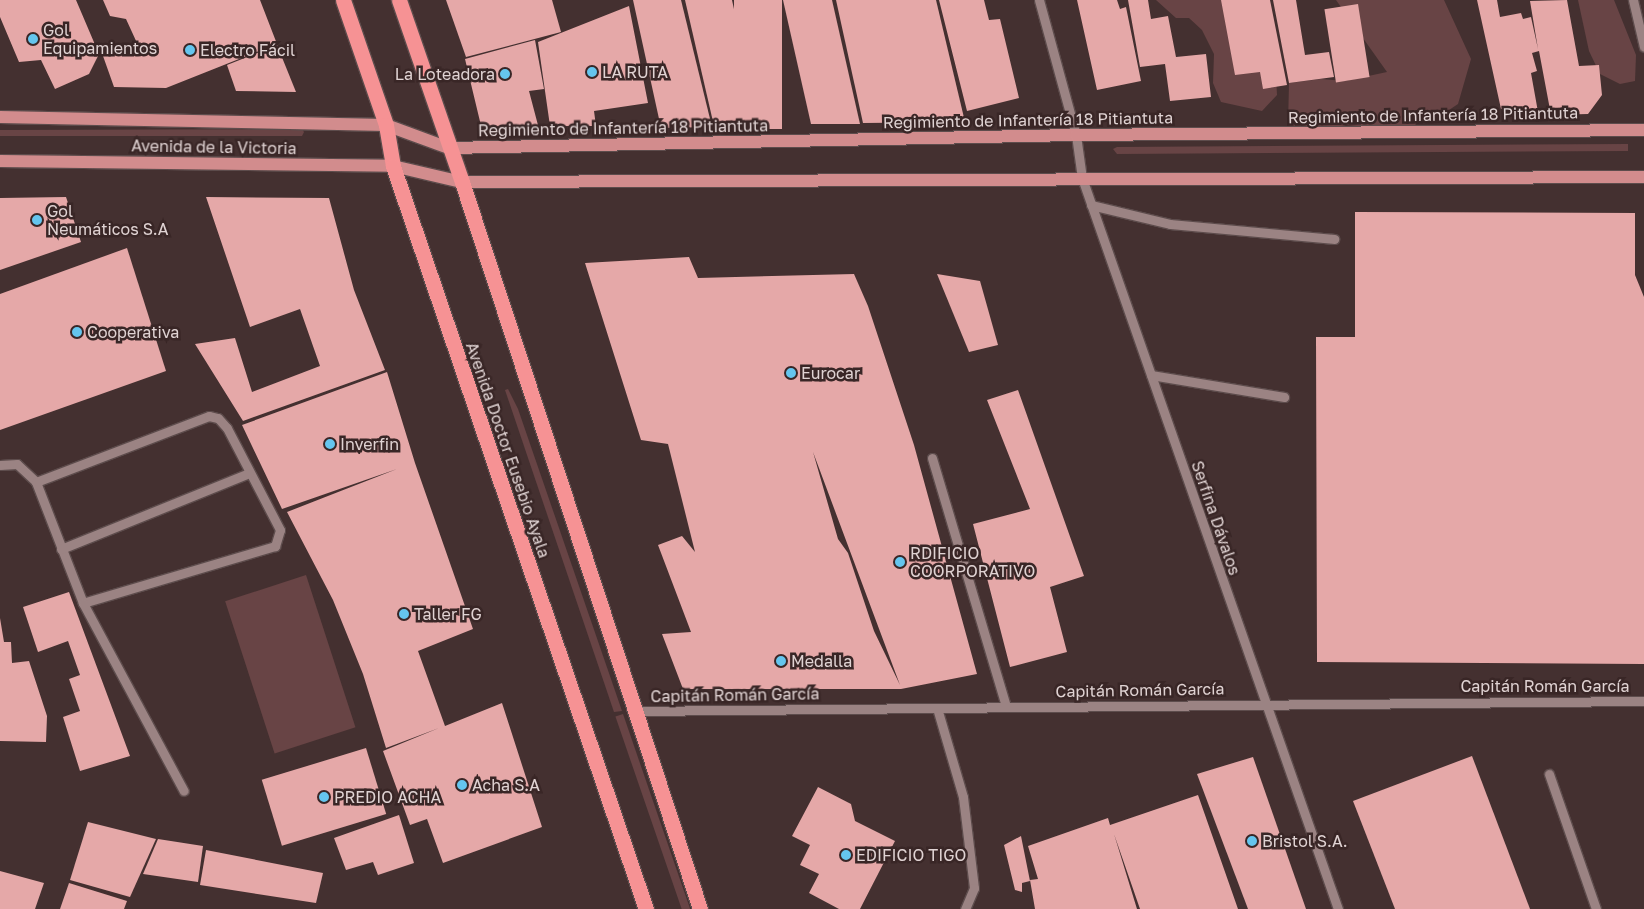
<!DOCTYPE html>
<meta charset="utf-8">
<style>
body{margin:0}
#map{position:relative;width:1644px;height:909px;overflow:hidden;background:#443030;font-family:"Golos Text",sans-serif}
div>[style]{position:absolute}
.green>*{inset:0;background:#684445;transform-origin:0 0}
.building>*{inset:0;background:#e5a8a8;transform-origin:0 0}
.roads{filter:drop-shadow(1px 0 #5d4c4c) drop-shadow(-1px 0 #5d4c4c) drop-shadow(0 1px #5d4c4c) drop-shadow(0 -1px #5d4c4c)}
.minor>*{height:9px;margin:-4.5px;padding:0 4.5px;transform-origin:4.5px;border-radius:4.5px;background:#9b8383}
.major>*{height:12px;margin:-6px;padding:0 6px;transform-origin:6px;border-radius:6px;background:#d28c8d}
.highway>*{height:15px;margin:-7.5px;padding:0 7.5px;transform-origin:7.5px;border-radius:7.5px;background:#f69294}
.dots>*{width:14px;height:14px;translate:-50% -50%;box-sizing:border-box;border:2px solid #392626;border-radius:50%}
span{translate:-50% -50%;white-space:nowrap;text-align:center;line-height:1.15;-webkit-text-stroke:5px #392626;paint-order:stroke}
.poi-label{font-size:16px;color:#e0d3d3}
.left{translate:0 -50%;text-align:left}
.right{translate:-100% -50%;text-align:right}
.street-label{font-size:16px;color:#e0d3d3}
</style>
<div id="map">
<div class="green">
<i style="clip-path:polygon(1156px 0,1221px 0,1276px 76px,1277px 95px,1262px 111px,1221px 102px,1213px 83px,1214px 54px,1202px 30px,1189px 18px,1176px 18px)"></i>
<i style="clip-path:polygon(1336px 0,1444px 0,1471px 59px,1458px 104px,1443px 114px,1422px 113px,1412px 131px,1346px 125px,1309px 134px,1288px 125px,1289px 83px,1321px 79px,1345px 81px,1387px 72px)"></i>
<i style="clip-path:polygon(1578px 0,1614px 0,1636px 55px,1635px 81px,1620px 84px,1600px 74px,1589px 51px)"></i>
<i style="clip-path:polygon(302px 129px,304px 132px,302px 136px,0 136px,0 130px)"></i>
<i style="clip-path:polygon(1628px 144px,1628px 151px,1117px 154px,1113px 149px,1117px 147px)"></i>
<i style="clip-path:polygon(508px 389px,518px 409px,622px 711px,614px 712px,505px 390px)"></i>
<i style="left:306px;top:575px;width:160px;height:85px;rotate:72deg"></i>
<i style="left:623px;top:714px;width:206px;height:8px;rotate:71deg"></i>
</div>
<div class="building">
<i style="clip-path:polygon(0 0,76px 0,99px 54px,89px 74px,55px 89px,41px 60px,19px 62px,0 17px)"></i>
<i style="clip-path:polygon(103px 0,260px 0,277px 44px,166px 88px,114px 87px,103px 56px,137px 43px,126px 19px,110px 16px)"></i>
<i style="clip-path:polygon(446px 0,552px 0,561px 32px,466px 57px)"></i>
<i style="clip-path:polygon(633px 0,681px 0,712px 127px,661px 128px)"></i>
<i style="clip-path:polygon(685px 0,732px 0,759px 125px,714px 126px)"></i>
<i style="left:734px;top:0;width:48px;height:129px"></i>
<i style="clip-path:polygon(783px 0,832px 0,860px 124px,811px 124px)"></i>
<i style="clip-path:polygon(836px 0,936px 0,965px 122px,863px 123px)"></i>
<i style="clip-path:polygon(939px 0,984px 0,989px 20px,1000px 19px,1019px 98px,967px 111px)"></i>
<i style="clip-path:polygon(1077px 0,1117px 0,1120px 9px,1126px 7px,1141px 81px,1097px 90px)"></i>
<i style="clip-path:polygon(1128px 0,1148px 0,1151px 19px,1168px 16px,1176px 57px,1206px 54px,1211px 97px,1170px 101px,1165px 64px,1140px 67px)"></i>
<i style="clip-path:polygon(1221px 0,1270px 0,1287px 85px,1263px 89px,1260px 72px,1235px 75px)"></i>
<i style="clip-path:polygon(1273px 0,1296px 0,1305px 55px,1329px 52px,1334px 77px,1289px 83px)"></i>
<i style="clip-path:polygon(1477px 0,1497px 0,1500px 17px,1521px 13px,1523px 19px,1531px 17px,1538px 49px,1530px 1px,1567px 0,1579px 66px,1599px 65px,1602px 95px,1588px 114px,1551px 115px,1539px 51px,1532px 53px,1537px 71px,1531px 73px,1538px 112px,1501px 109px)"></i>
<i style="left:1358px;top:4px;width:74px;height:34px;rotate:81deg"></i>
<i style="clip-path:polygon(629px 6px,648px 103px,594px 111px,596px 126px,550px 126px,538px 42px)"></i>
<i style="clip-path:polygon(535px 40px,544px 89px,529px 91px,539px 129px,483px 134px,465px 59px)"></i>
<i style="clip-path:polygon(277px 45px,296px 92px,236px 91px,227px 65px)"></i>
<i style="clip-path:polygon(66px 197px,81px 242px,0 270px,0 198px)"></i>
<i style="clip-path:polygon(206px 197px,329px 198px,354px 290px,385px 370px,243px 421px,195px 344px,235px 338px,252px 392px,320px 366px,300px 309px,250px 327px)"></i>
<i style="clip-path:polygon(1355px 212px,1635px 213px,1635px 275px,1644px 297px,1644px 664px,1317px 662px,1316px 337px,1355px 337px)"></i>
<i style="clip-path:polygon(127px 248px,166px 371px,0 430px,0 294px)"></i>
<i style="clip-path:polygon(evenodd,689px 257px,698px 278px,854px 274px,868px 306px,914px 445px,977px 674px,901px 689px,683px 689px,662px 634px,691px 632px,658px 545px,682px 536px,695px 552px,668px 444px,641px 440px,585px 263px,689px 257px,813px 452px,900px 685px,874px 631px,848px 553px,838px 539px,813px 452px)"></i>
<i style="clip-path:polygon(937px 274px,980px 281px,998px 345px,969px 352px)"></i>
<i style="clip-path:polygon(387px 372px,415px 463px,473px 629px,418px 651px,445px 726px,502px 703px,542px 827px,443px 863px,427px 819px,410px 825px,383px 751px,439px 728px,386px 748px,363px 674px,333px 600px,287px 512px,397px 469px,282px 509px,242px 425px)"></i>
<i style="clip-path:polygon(1018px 390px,1084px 576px,1050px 587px,1067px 652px,1010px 667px,973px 524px,1030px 509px,987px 400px)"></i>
<i style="clip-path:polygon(69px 592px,130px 756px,80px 771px,63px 717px,80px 711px,69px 679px,80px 675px,68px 641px,38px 652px,23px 607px)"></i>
<i style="clip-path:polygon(0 618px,4px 642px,11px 642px,12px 663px,29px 661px,47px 716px,46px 742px,0 741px)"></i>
<i style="left:366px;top:748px;width:69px;height:109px;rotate:73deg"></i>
<i style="clip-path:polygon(1472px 756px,1530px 909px,1395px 909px,1353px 801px)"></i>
<i style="clip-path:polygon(1253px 757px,1306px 909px,1248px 909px,1197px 774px)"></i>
<i style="clip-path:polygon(818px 787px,851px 804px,855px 821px,895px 841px,860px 909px,839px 909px,809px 893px,819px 874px,800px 865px,810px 845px,792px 836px)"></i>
<i style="clip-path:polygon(1198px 795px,1238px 909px,1140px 909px,1114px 834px,1137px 909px,1035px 909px,1030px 880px,1038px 879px,1028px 846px,1108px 818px,1110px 825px)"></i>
<i style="clip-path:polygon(399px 815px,414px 863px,378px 875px,373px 862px,346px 870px,334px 838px)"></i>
<i style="clip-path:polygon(88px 822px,156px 839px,130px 897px,70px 880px)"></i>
<i style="clip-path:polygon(1021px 836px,1030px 881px,1022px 883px,1022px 892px,1015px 890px,1004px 845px)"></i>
<i style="clip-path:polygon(158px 839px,203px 846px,198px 882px,143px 874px)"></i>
<i style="clip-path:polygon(206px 850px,323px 873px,316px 903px,200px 885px)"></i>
<i style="clip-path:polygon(0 871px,44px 883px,35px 909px,0 909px)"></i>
<i style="clip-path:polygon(69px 883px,127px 901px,124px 909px,60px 909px)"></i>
</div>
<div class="roads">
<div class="minor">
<i style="left:1039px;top:0;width:140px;rotate:74.7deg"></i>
<i style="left:1076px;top:135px;width:43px;rotate:82.1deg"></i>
<i style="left:1082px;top:178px;width:775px;rotate:70.7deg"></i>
<i style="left:1633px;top:0;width:48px;rotate:76.8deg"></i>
<i style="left:1091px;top:205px;width:81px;rotate:13.5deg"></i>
<i style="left:1170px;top:224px;width:165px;rotate:5.2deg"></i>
<i style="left:1151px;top:375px;width:135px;rotate:9.4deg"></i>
<i style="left:932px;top:458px;width:259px;rotate:73.4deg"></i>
<i style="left:0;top:465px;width:17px;rotate:-3deg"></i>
<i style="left:17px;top:464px;width:26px;rotate:43deg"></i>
<i style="left:36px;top:482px;width:185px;rotate:-20.9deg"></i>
<i style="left:209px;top:416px;width:9px;rotate:13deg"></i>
<i style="left:218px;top:418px;width:13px;rotate:48deg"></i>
<i style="left:227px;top:428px;width:115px;rotate:62.5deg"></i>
<i style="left:280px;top:530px;width:17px;rotate:107deg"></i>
<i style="left:275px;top:546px;width:200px;rotate:163.5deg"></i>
<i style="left:36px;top:482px;width:130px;rotate:68.8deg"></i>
<i style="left:83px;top:603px;width:213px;rotate:61.8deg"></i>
<i style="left:61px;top:549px;width:203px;rotate:-22deg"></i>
<i style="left:937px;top:708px;width:93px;rotate:73.7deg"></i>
<i style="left:963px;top:797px;width:92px;rotate:83.1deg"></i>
<i style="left:974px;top:888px;width:23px;rotate:113deg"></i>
<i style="left:636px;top:711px;width:1008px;rotate:-0.57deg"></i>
<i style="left:1549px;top:774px;width:143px;rotate:70.8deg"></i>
</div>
<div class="major">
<i style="left:0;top:117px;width:386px;rotate:1.2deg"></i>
<i style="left:386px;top:125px;width:67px;rotate:20.1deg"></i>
<i style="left:449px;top:148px;width:627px;rotate:-1.19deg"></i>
<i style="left:1076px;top:135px;width:568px;rotate:-0.5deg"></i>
<i style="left:0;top:161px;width:393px;rotate:0.7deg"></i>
<i style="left:393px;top:166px;width:71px;rotate:13.1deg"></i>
<i style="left:462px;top:182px;width:1182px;rotate:-0.24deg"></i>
</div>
<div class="highway">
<i style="left:343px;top:0;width:132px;rotate:71deg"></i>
<i style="left:386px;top:125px;width:42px;rotate:80.3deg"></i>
<i style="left:393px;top:166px;width:785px;rotate:71.2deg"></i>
<i style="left:399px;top:0;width:193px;rotate:70.9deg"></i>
<i style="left:462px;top:182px;width:765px;rotate:71.87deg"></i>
</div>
</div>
<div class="dots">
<i style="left:33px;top:39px;background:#65c5ee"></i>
<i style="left:190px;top:50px;background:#65c5ee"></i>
<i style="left:592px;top:72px;background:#65c5ee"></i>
<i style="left:505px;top:74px;background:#65c5ee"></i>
<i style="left:37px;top:220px;background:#65c5ee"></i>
<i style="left:77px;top:332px;background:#65c5ee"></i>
<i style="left:791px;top:373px;background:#65c5ee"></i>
<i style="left:330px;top:444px;background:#65c5ee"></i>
<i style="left:900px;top:562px;background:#65c5ee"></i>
<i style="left:404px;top:614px;background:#65c5ee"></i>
<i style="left:781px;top:661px;background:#65c5ee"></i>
<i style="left:462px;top:785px;background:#65c5ee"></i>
<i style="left:324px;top:797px;background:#65c5ee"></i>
<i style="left:1252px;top:841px;background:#65c5ee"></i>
<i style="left:846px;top:855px;background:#65c5ee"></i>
</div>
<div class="poi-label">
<span class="left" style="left:43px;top:39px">Gol<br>Equipamientos</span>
<span class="left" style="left:200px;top:50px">Electro Fácil</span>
<span class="left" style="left:602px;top:72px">LA RUTA</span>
<span class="right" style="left:495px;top:74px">La Loteadora</span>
<span class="left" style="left:47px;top:220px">Gol<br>Neumáticos S.A</span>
<span class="left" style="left:87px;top:332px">Cooperativa</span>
<span class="left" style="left:801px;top:373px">Eurocar</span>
<span class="left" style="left:340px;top:444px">Inverfin</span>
<span class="left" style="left:910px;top:562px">RDIFICIO<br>COORPORATIVO</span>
<span class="left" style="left:414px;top:614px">Taller FG</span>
<span class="left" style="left:791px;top:661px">Medalla</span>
<span class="left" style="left:472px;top:785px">Acha S.A</span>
<span class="left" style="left:334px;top:797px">PREDIO ACHA</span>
<span class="left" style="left:1262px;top:841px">Bristol S.A.</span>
<span class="left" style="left:856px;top:855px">EDIFICIO TIGO</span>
</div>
<div class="street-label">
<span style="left:1433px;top:115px;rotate:-1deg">Regimiento de Infantería 18 Pitiantuta</span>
<span style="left:1028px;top:120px;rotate:-1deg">Regimiento de Infantería 18 Pitiantuta</span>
<span style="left:623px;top:128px;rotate:-1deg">Regimiento de Infantería 18 Pitiantuta</span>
<span style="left:214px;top:147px;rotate:1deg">Avenida de la Victoria</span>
<span style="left:508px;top:450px;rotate:71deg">Avenida Doctor Eusebio Ayala</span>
<span style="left:1216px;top:518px;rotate:71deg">Serfina Dávalos</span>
<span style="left:1545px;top:686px">Capitán Román García</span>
<span style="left:1140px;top:690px;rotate:-1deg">Capitán Román García</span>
<span style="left:735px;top:695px;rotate:-1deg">Capitán Román García</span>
</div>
</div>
